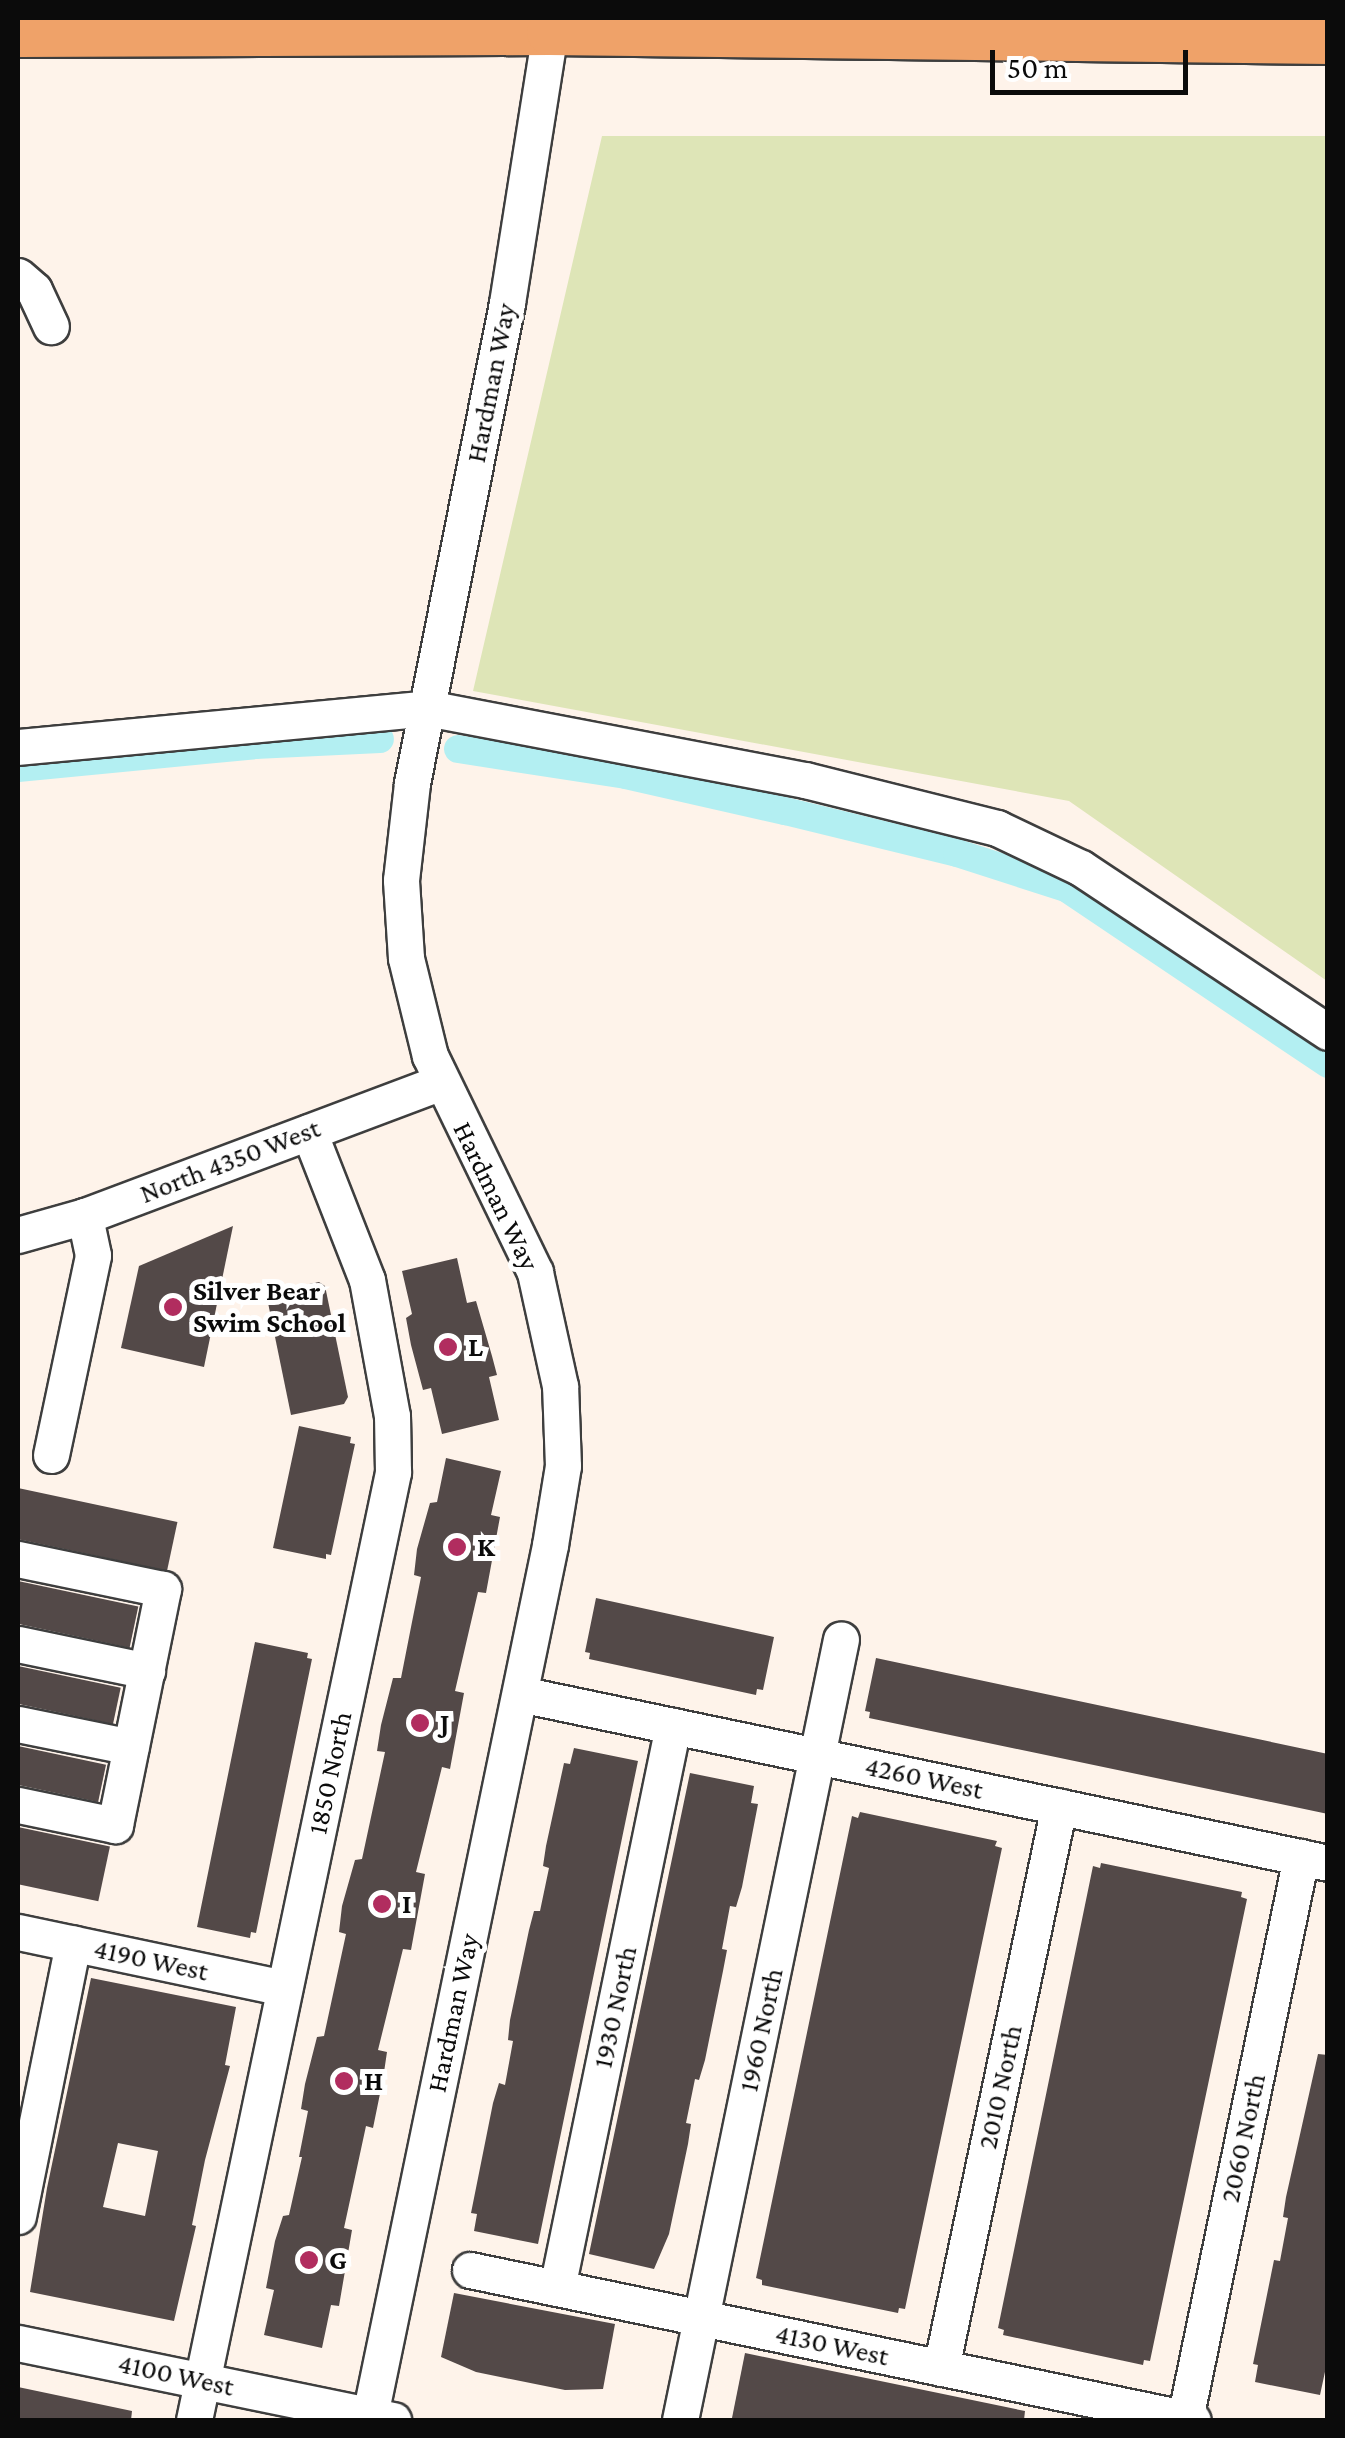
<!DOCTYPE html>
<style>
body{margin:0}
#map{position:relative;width:1345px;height:2438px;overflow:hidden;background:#fef3ea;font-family:"Crimson Pro",serif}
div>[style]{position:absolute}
.green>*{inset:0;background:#dee5b7}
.canal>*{height:28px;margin:-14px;padding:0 14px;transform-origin:14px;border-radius:14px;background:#b3eff2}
.building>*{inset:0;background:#534948;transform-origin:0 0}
.roads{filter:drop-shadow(2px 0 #3e3e3e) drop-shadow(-2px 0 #3e3e3e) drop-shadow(0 2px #3e3e3e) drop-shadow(0 -2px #3e3e3e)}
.minor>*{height:35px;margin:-17.5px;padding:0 17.5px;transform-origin:17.5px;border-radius:17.5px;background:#fff}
.major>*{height:45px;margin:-22.5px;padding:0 22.5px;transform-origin:22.5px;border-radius:22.5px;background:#efa269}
.dots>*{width:28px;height:28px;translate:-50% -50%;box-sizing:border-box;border:5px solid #fff;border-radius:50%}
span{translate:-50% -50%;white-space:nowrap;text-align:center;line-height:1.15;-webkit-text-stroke:10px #fff;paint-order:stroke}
.street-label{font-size:28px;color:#0b0b0b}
.poi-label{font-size:28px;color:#0b0b0b;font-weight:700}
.left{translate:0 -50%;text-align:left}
.frame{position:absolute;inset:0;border:20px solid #0b0b0b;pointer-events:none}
.scale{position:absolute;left:990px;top:50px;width:198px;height:45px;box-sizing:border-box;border:5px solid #0b0b0b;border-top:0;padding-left:12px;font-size:30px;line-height:35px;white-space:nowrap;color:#0b0b0b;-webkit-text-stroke:8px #fff;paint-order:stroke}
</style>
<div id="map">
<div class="green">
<i style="clip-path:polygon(602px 136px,1327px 136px,1327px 981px,1069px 801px,473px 691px)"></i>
</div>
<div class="canal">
<i style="left:458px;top:749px;width:170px;rotate:8.8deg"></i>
<i style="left:626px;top:775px;width:163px;rotate:12.8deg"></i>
<i style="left:785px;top:811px;width:177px;rotate:13.7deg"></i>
<i style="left:957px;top:853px;width:114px;rotate:17.8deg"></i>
<i style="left:1066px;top:888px;width:316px;rotate:33.9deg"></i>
<i style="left:18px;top:768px;width:238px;rotate:-5.5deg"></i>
<i style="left:255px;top:745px;width:125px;rotate:-2.7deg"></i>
</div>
<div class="building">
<i style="clip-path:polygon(233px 1226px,204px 1367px,121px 1348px,139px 1266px)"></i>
<i style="clip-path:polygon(457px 1258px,467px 1303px,476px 1301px,492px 1356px,497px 1375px,489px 1377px,499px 1420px,442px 1434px,431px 1388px,423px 1390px,411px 1345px,406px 1318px,412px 1314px,402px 1271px)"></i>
<i style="clip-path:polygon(319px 1282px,325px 1286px,348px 1397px,344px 1404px,291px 1415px,266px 1293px)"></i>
<i style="clip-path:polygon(299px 1426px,351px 1437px,350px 1443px,355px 1444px,331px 1555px,326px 1554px,326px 1559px,273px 1548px)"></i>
<i style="clip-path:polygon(446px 1458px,501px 1471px,491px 1515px,500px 1517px,486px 1593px,478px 1592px,455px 1691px,464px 1693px,450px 1769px,442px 1767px,416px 1872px,425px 1874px,411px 1950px,403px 1949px,378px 2050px,387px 2052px,383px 2079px,373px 2128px,366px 2126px,344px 2228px,352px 2230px,339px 2306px,331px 2305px,322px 2348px,264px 2335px,274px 2290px,266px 2288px,275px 2241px,283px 2216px,289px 2215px,302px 2157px,299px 2157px,308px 2111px,301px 2109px,305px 2084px,317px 2037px,324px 2036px,346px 1934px,339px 1932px,342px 1906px,355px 1860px,362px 1859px,385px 1752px,377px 1751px,381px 1725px,393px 1678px,401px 1678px,412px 1622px,421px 1577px,414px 1575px,417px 1549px,430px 1503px,437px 1502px)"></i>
<i style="left:18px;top:1488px;width:163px;height:50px;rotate:12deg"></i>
<i style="left:18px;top:1581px;width:123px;height:42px;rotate:12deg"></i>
<i style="clip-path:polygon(596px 1598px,774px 1637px,763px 1690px,757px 1689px,756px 1695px,589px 1659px,590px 1653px,585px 1652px)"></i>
<i style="clip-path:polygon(255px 1642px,308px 1653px,307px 1658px,312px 1659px,256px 1933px,251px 1932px,250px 1938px,197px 1927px)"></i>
<i style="clip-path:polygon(876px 1658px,1328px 1754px,1328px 1814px,869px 1718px,870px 1712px,865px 1711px)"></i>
<i style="left:18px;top:1666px;width:105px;height:37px;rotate:12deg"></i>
<i style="left:18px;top:1746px;width:90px;height:38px;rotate:12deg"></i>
<i style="clip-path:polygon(574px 1748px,638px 1761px,538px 2244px,474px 2231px,477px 2214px,471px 2213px,493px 2103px,499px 2083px,505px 2085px,513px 2041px,508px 2040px,510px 2020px,529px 1930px,534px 1911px,540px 1911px,549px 1868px,543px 1866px,546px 1846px,564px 1763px,570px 1764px)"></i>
<i style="clip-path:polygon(690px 1773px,754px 1786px,751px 1803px,758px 1804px,742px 1887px,736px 1907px,730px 1906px,722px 1949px,727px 1950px,723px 1971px,705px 2060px,699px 2080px,695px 2079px,686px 2123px,691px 2124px,688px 2144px,669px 2234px,654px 2269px,589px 2254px)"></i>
<i style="clip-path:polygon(860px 1812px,997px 1841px,995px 1846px,1002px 1848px,905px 2309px,899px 2308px,898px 2313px,762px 2285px,762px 2280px,756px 2278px,852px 1816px,858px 1818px)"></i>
<i style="left:18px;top:1827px;width:94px;height:56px;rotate:12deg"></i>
<i style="clip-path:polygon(1101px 1863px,1242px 1892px,1241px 1897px,1247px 1899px,1150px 2361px,1144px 2360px,1143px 2365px,1003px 2335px,1004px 2330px,998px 2328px,1093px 1866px,1100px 1868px)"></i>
<i style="clip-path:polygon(evenodd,91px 1978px,236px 2007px,225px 2065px,230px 2066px,205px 2160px,192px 2225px,196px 2226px,174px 2321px,30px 2292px,47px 2188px,91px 1978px,118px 2143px,158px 2151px,145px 2216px,103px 2207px,118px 2143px)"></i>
<i style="clip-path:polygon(1318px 2054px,1328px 2055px,1328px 2358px,1320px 2395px,1255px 2382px,1258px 2365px,1253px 2364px,1274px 2260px,1280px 2261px,1288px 2218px,1283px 2217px,1286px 2197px)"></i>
<i style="clip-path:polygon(454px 2293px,615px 2324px,603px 2389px,565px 2390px,476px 2372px,441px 2357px)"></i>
<i style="clip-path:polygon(745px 2353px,1025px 2411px,1024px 2420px,732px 2418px)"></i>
<i style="clip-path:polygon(18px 2387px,132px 2411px,131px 2420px,18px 2420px)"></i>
</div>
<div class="roads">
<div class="minor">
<i style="left:18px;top:276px;width:21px;rotate:41deg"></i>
<i style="left:34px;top:290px;width:40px;rotate:65deg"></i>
<i style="left:18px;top:747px;width:411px;rotate:-5.4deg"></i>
<i style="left:427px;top:708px;width:385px;rotate:10.8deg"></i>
<i style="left:805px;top:780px;width:198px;rotate:14deg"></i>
<i style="left:997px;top:828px;width:93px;rotate:25.5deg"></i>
<i style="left:1081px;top:868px;width:296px;rotate:33.6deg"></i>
<i style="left:18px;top:1235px;width:70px;rotate:-15.8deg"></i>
<i style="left:85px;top:1216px;width:380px;rotate:-20.6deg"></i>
<i style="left:51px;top:1455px;width:204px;rotate:-78.1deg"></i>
<i style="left:93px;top:1255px;width:40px;rotate:-102deg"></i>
<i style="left:18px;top:1559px;width:148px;rotate:11.7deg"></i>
<i style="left:163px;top:1589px;width:241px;rotate:101.5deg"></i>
<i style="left:115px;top:1825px;width:99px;rotate:-168.3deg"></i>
<i style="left:18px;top:1644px;width:132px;rotate:11.8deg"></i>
<i style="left:520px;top:1694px;width:825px;rotate:11.81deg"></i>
<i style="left:18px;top:1724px;width:115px;rotate:11.5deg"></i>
<i style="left:18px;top:1932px;width:272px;rotate:11.9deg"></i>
<i style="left:18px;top:2216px;width:278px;rotate:-78.6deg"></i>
<i style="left:470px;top:2270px;width:738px;rotate:11.72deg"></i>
<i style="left:557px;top:2288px;width:574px;rotate:-78.34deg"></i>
<i style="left:18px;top:2343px;width:383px;rotate:11.6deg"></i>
<i style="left:941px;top:2368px;width:574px;rotate:-78.14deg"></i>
<i style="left:1185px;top:2419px;width:574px;rotate:-78.34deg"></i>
<i style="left:194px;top:2420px;width:969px;rotate:-78.14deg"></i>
<i style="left:393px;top:1472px;width:56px;rotate:-91deg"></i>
<i style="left:392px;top:1416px;width:138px;rotate:-100.4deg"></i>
<i style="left:367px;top:1280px;width:159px;rotate:-111.4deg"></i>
<i style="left:369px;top:2420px;width:894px;rotate:-78.31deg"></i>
<i style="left:550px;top:1545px;width:80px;rotate:-80.7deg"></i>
<i style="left:563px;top:1466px;width:80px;rotate:-92.1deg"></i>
<i style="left:560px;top:1386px;width:117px;rotate:-102.4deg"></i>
<i style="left:535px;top:1272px;width:240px;rotate:-115.9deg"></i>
<i style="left:430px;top:1056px;width:101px;rotate:-103.8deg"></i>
<i style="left:406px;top:958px;width:78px;rotate:-93.7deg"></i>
<i style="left:401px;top:880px;width:98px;rotate:-83.5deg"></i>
<i style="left:412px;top:783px;width:489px;rotate:-78.8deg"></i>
<i style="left:507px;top:303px;width:289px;rotate:-81deg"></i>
<i style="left:680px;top:2420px;width:797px;rotate:-78.35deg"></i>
</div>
<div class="major">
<i style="left:18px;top:34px;width:531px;rotate:-0.22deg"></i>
<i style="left:549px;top:32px;width:779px;rotate:0.66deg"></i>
</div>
</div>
<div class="dots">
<i style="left:173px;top:1307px;background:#b12d5f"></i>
<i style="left:448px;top:1347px;background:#b12d5f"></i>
<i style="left:457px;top:1547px;background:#b12d5f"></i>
<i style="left:420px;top:1723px;background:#b12d5f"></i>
<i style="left:382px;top:1904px;background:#b12d5f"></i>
<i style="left:344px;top:2081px;background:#b12d5f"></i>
<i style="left:309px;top:2260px;background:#b12d5f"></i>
</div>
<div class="street-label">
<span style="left:491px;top:383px;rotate:-79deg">Hardman Way</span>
<span style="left:230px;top:1161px;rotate:-21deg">North 4350 West</span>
<span style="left:496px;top:1196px;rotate:64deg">Hardman Way</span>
<span style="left:330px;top:1773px;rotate:-78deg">1850 North</span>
<span style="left:924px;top:1778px;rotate:12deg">4260 West</span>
<span style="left:151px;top:1960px;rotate:12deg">4190 West</span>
<span style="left:615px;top:2007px;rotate:-78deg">1930 North</span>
<span style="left:453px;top:2013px;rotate:-78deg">Hardman Way</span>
<span style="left:761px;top:2030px;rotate:-78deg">1960 North</span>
<span style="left:1000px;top:2087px;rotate:-78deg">2010 North</span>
<span style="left:1243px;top:2138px;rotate:-78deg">2060 North</span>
<span style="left:832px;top:2345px;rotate:12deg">4130 West</span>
<span style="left:176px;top:2375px;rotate:12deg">4100 West</span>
</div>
<div class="poi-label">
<span class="left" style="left:193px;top:1307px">Silver Bear<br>Swim School</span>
<span class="left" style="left:468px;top:1347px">L</span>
<span class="left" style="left:477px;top:1547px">K</span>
<span class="left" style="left:440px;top:1723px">J</span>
<span class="left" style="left:402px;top:1904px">I</span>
<span class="left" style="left:364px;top:2081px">H</span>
<span class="left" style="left:329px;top:2260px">G</span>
</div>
<div class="frame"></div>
<div class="scale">50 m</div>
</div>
